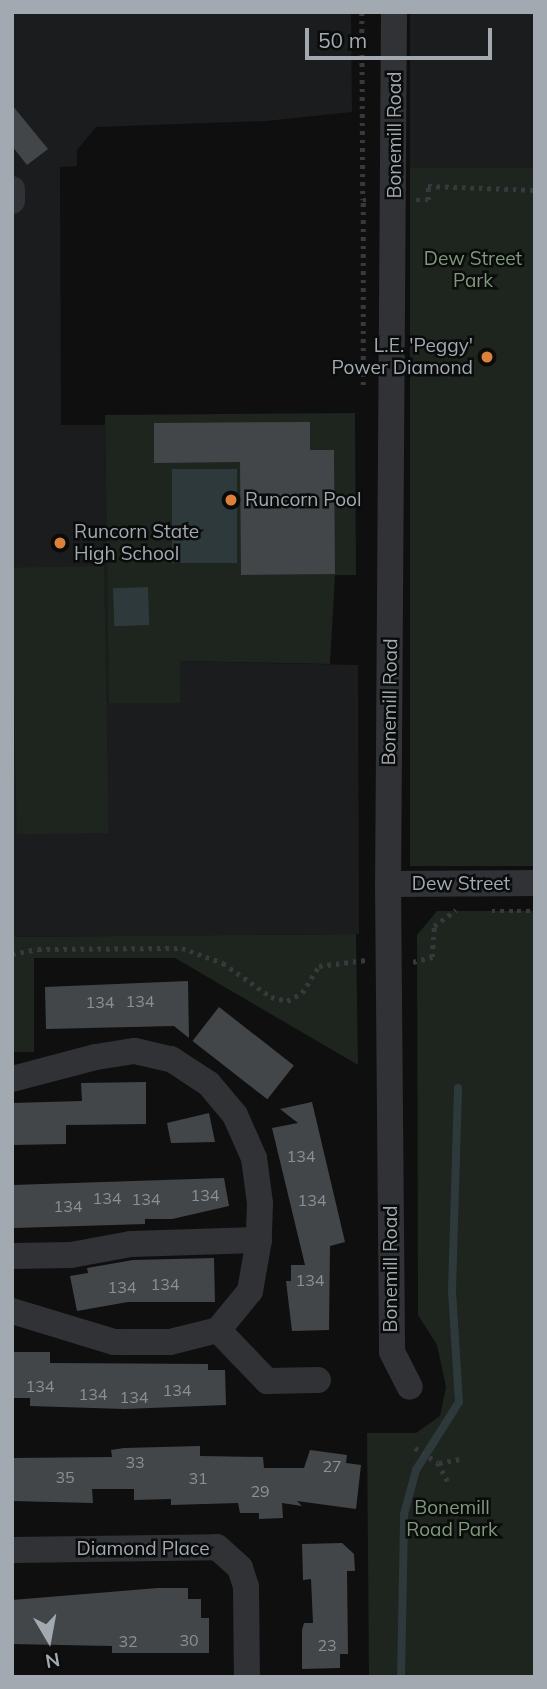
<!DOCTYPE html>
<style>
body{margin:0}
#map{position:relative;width:547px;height:1689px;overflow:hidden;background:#0f0f10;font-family:Mulish,sans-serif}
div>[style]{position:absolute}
.built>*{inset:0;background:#1b1c1d;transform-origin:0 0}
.green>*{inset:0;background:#1e241e;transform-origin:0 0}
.water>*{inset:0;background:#2e393b;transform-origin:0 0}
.stream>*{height:8px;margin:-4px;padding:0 4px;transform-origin:4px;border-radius:4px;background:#2e393b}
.building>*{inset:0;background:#434648;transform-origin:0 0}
.path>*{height:4.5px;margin-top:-2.25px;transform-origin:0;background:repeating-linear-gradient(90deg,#37393c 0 3.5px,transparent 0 8.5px)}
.minor>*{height:26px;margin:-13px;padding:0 13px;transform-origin:13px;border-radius:13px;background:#313235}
.dots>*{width:19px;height:19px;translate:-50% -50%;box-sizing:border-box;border:4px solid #0a0b0b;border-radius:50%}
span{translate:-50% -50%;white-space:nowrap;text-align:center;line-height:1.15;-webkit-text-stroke:5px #0a0b0b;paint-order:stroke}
.number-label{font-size:16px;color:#8a9096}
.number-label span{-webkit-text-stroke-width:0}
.street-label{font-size:19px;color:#a2a9b0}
.park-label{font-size:19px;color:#80997b}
.poi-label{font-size:19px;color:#a2a9b0}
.right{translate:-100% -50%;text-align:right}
.left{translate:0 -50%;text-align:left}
.frame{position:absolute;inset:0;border:14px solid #a2a9b0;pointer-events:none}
.north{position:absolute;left:14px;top:1605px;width:70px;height:70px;-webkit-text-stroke:5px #0a0b0b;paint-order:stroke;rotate:170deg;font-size:19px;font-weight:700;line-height:28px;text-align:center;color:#a2a9b0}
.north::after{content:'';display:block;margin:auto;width:24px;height:32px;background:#a2a9b0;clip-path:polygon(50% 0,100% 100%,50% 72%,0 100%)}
.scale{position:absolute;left:305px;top:28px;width:187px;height:32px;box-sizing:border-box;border:4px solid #a2a9b0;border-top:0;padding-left:9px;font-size:21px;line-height:24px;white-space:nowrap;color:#a2a9b0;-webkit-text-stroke:5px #0a0b0b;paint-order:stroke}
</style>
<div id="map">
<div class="built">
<i style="clip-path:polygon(12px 12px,351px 12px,352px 112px,266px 121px,96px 127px,77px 150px,77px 166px,60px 167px,61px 425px,105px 425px,110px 703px,179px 661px,358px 665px,359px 934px,12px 937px)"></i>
<i style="left:410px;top:12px;width:125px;height:156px"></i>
</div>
<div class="green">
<i style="left:410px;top:168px;width:125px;height:698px"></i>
<i style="clip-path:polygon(355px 413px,356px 575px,335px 575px,330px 664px,180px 661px,180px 703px,109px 703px,105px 415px)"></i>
<i style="left:104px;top:566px;width:267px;height:92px;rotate:89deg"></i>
<i style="clip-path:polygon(437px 911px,535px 911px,535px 1677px,369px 1677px,367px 1433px,416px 1433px,440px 1416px,446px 1387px,437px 1345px,418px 1315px,417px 935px)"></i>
<i style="clip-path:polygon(356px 934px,358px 1065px,175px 958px,34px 958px,34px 1052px,12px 1052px,12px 937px)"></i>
</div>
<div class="water">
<i style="left:237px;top:469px;width:94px;height:65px;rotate:90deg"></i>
<i style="left:148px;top:587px;width:38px;height:35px;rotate:88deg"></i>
</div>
<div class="stream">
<i style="left:401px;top:1677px;width:163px;rotate:-88.9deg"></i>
<i style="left:404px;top:1514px;width:46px;rotate:-74.7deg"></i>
<i style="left:416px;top:1470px;width:80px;rotate:-57.7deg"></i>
<i style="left:459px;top:1402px;width:111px;rotate:-93.6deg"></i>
<i style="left:452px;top:1291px;width:203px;rotate:-88.3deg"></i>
</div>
<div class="building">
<i style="clip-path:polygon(12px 105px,48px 149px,27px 165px,12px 146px)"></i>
<i style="clip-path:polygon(310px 422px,310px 450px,334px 450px,335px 574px,241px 575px,240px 462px,154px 463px,154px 423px)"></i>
<i style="clip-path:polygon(188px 981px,189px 1038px,174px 1026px,46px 1029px,45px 987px)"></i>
<i style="left:219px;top:1007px;width:95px;height:43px;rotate:38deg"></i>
<i style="clip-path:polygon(146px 1082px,146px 1124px,66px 1125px,66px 1144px,12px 1145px,12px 1103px,82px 1101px,81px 1083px)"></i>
<i style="clip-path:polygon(312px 1102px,345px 1242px,330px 1246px,329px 1330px,292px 1331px,286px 1281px,291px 1281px,291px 1265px,305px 1265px,272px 1128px,298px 1123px,280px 1109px)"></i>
<i style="clip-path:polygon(209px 1113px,215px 1142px,171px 1143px,167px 1123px)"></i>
<i style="clip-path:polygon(224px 1178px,229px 1206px,172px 1219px,145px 1219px,145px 1224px,14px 1228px,13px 1185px)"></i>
<i style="clip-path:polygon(214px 1258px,215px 1302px,128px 1302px,77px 1311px,70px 1276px,88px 1273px,87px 1268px,133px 1260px)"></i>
<i style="clip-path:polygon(12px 1352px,50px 1352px,50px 1363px,208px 1364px,208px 1370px,225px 1370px,226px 1405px,124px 1409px,30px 1406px,30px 1398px,12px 1398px)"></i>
<i style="clip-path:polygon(200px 1446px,200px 1456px,263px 1457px,264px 1468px,304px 1468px,310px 1450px,347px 1455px,346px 1463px,361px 1465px,356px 1509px,297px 1501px,302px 1506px,282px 1503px,283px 1518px,259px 1519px,259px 1513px,240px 1513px,238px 1503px,171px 1505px,171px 1499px,134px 1500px,134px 1489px,92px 1489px,93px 1503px,12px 1501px,12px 1458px,112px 1457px,111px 1450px,124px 1448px)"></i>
<i style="clip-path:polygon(342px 1543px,354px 1554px,355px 1571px,347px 1571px,348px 1654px,340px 1654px,340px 1668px,302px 1669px,302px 1630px,304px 1623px,313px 1623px,311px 1579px,303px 1580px,302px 1544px)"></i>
<i style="clip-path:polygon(158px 1588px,188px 1588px,188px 1599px,201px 1599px,201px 1618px,209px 1618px,209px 1653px,112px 1653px,112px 1646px,12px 1644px,12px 1600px)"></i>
</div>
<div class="path">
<i style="left:362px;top:12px;width:188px;rotate:89.7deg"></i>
<i style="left:416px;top:200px;width:12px"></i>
<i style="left:428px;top:200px;width:14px;rotate:-90deg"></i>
<i style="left:428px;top:186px;width:107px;rotate:2.1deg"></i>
<i style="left:363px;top:385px;width:185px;rotate:-90deg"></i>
<i style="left:363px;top:200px;width:6px"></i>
<i style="left:492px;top:911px;width:43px"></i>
<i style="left:12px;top:954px;width:26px;rotate:-11deg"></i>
<i style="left:38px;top:949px;width:144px;rotate:-0.4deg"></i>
<i style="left:182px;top:948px;width:44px;rotate:20.1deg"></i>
<i style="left:223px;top:963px;width:59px;rotate:35.3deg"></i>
<i style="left:271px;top:997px;width:16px;rotate:14deg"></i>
<i style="left:287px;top:1001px;width:17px;rotate:-28deg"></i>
<i style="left:302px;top:993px;width:32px;rotate:-58deg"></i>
<i style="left:319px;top:966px;width:47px;rotate:-7.3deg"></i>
<i style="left:413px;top:962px;width:20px;rotate:-15deg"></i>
<i style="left:432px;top:957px;width:31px;rotate:-86deg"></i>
<i style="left:434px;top:926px;width:27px;rotate:-36deg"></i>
<i style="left:415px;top:1448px;width:27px;rotate:33deg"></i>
<i style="left:438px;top:1463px;width:21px;rotate:62deg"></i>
<i style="left:439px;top:1463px;width:21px;rotate:-11deg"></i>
</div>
<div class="minor">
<i style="left:394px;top:12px;width:872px;rotate:90.39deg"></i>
<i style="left:388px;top:884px;width:468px;rotate:89.5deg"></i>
<i style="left:392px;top:1352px;width:39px;rotate:63deg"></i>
<i style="left:12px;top:189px;width:12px;rotate:90deg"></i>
<i style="left:388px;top:884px;width:147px;rotate:-0.4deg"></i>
<i style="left:12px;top:1079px;width:87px;rotate:-14.7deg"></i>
<i style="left:96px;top:1057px;width:39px;rotate:-9deg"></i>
<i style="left:135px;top:1051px;width:37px;rotate:13deg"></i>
<i style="left:171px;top:1059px;width:45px;rotate:33.3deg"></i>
<i style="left:209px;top:1084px;width:40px;rotate:50deg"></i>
<i style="left:235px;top:1115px;width:47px;rotate:66.2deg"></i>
<i style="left:254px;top:1158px;width:45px;rotate:82.4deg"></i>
<i style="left:260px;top:1203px;width:37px;rotate:92deg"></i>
<i style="left:259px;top:1240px;width:52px;rotate:100deg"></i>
<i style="left:250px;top:1291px;width:50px;rotate:129.4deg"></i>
<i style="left:218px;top:1330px;width:49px;rotate:166deg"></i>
<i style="left:170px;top:1342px;width:56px;rotate:180deg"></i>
<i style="left:114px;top:1342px;width:107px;rotate:-163.1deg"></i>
<i style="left:12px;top:1256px;width:59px;rotate:-1deg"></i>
<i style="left:71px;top:1255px;width:61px;rotate:-10.4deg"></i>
<i style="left:131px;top:1244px;width:128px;rotate:-1.8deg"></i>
<i style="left:218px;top:1330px;width:71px;rotate:46.1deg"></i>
<i style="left:267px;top:1381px;width:51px;rotate:-1.1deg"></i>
<i style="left:12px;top:1550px;width:205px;rotate:-0.8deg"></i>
<i style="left:217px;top:1547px;width:31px;rotate:42deg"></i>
<i style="left:240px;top:1568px;width:20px;rotate:72deg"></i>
<i style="left:246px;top:1587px;width:90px;rotate:89.4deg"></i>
</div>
<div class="dots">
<i style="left:487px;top:357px;background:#dc813b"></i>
<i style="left:231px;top:500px;background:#dc813b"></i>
<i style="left:60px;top:543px;background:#dc813b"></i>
</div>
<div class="number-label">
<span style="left:140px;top:1001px">134</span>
<span style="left:100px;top:1002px">134</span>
<span style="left:301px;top:1156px">134</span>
<span style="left:205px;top:1195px">134</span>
<span style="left:107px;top:1198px">134</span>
<span style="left:146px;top:1199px">134</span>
<span style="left:312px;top:1200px">134</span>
<span style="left:68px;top:1206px">134</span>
<span style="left:310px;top:1280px">134</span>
<span style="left:165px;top:1284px">134</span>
<span style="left:122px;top:1287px">134</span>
<span style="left:40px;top:1386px">134</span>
<span style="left:177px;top:1390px">134</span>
<span style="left:93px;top:1394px">134</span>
<span style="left:134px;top:1397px">134</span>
<span style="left:135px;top:1462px">33</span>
<span style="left:332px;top:1466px">27</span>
<span style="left:65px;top:1477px">35</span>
<span style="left:198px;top:1478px">31</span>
<span style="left:260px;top:1491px">29</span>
<span style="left:189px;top:1640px">30</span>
<span style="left:128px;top:1641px">32</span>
<span style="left:327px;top:1645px">23</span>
</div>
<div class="street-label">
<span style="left:395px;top:135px;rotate:-90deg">Bonemill Road</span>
<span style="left:390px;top:702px;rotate:-89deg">Bonemill Road</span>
<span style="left:461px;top:884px">Dew Street</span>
<span style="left:391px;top:1269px;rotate:-90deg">Bonemill Road</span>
<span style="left:143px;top:1549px">Diamond Place</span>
</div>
<div class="park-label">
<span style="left:473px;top:270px">Dew Street<br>Park</span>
<span style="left:452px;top:1519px">Bonemill<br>Road Park</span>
</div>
<div class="poi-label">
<span class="right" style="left:473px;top:357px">L.E. 'Peggy'<br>Power Diamond</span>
<span class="left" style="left:245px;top:500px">Runcorn Pool</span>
<span class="left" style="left:74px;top:543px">Runcorn State<br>High School</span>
</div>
<div class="frame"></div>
<div class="north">N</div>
<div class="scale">50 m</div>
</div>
